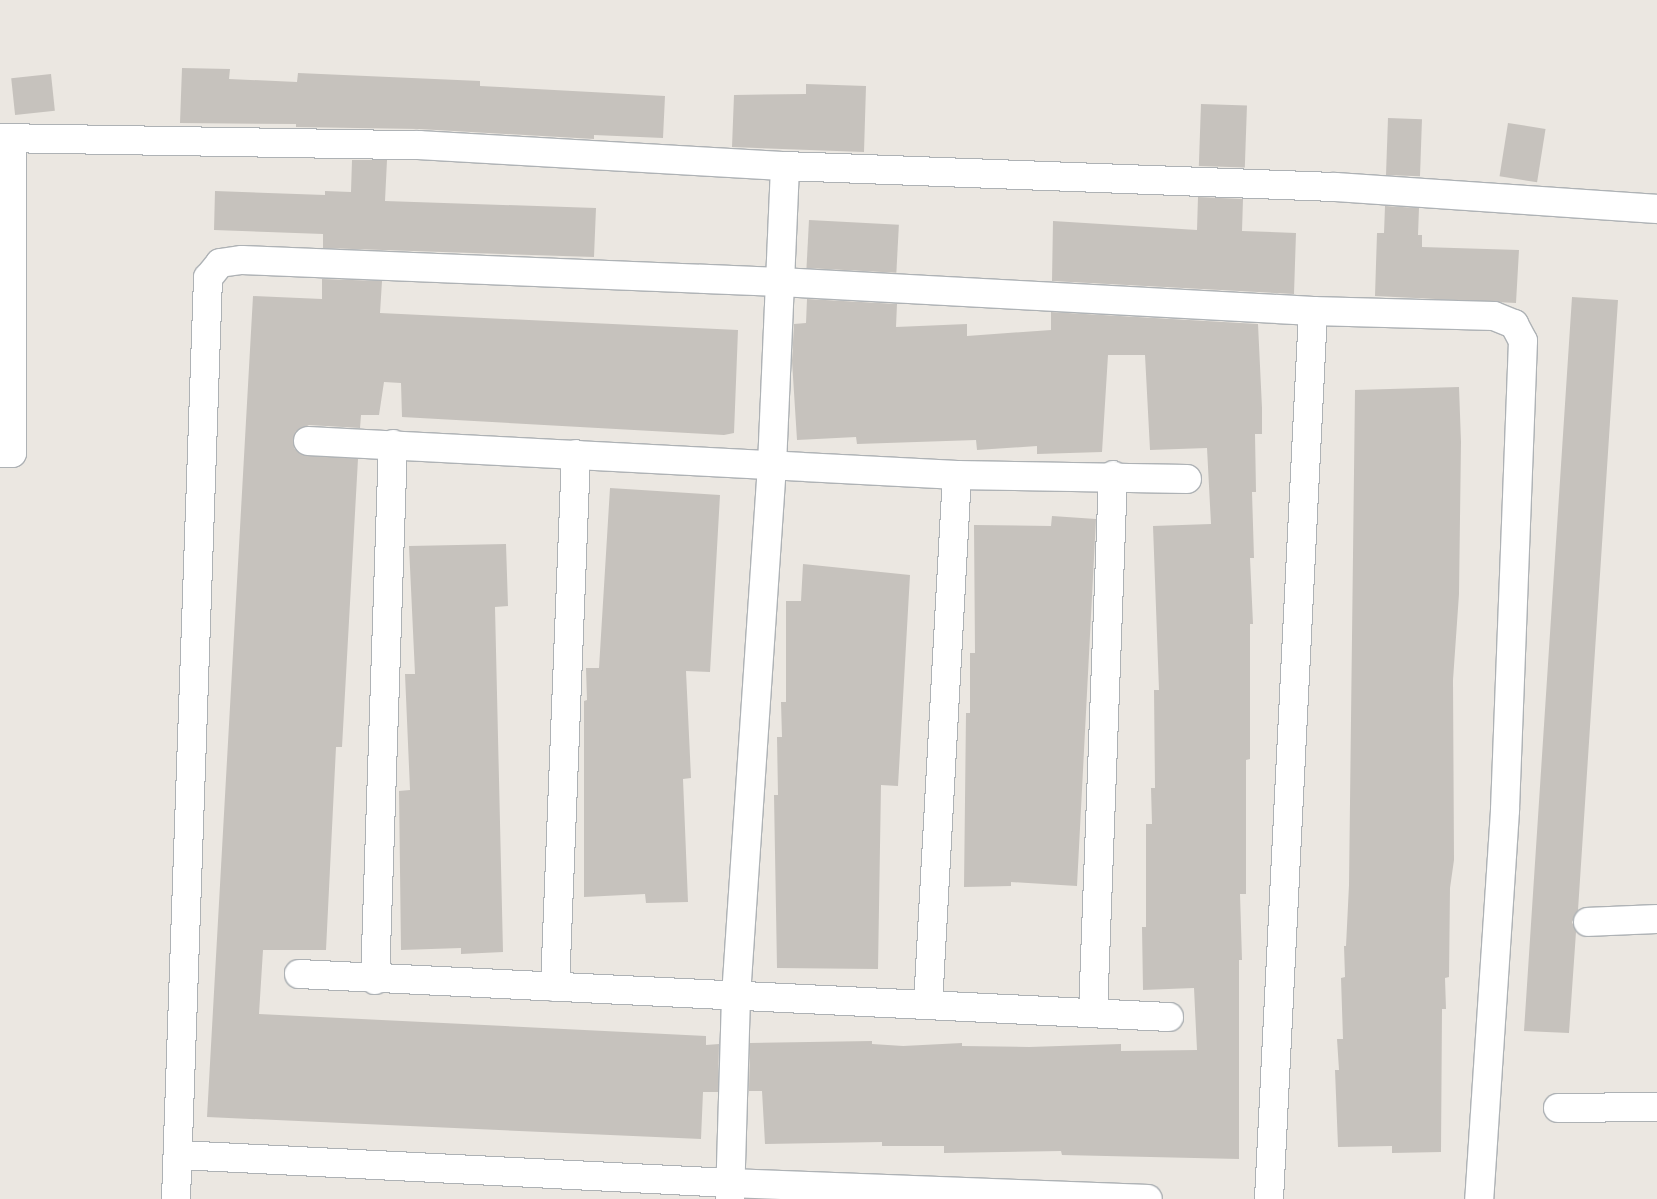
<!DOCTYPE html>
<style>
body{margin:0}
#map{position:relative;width:1657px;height:1199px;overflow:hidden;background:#ebe7e1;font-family:Ubuntu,sans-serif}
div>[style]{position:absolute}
.building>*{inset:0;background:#c6c2bd;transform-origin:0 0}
.roads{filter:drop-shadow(1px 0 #aeb2b5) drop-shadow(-1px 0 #aeb2b5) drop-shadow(0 1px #aeb2b5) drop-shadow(0 -1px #aeb2b5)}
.minor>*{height:28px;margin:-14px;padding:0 14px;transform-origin:14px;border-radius:14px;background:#fff}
span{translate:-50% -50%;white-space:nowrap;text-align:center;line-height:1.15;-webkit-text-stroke:4px #fff;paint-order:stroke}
</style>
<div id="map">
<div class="building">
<i style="clip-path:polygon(182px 68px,230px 69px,229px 79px,297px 82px,298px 73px,480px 81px,480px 86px,665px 96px,663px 138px,594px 135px,594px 139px,419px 129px,296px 127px,296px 124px,180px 123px)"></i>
<i style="left:51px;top:74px;width:37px;height:40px;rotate:84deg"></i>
<i style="clip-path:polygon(806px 84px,866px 86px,864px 152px,732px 147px,734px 95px,806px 94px)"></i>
<i style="left:1201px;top:104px;width:46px;height:62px;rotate:2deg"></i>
<i style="left:1388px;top:118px;width:34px;height:57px;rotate:2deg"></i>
<i style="left:1508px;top:123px;width:38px;height:54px;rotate:9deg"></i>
<i style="clip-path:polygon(352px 160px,387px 160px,385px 201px,596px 208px,594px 257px,323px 248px,323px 234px,214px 230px,215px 191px,325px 195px,325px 191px,351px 192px)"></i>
<i style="clip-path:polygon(1198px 197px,1243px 199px,1242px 231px,1296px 233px,1294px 294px,1052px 281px,1053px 221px,1197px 230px)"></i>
<i style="clip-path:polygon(1385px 206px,1419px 208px,1418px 235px,1422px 235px,1422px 247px,1519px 250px,1516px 303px,1375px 296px,1377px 233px,1384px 233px)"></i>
<i style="left:809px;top:220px;width:90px;height:48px;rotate:3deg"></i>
<i style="clip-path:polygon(322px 279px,382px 281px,380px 313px,738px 330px,734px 433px,724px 435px,402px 417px,401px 383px,384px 382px,379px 415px,361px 415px,360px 428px,309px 425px,295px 432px,294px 448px,300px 454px,358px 459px,342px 747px,336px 747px,326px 950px,263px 950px,259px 1014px,706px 1036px,706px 1045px,719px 1044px,718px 1092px,703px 1092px,701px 1139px,207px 1117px,253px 296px,322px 299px)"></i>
<i style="clip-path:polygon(1572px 297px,1618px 300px,1578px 910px,1572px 922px,1576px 932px,1569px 1033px,1524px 1031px)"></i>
<i style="clip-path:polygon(807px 299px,897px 304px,896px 327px,967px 324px,967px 336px,1051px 330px,1051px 312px,1258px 324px,1262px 408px,1262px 434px,1255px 434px,1256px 492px,1252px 492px,1254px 558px,1250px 558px,1253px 624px,1250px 624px,1250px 759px,1246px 760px,1246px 894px,1240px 894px,1242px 960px,1239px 960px,1239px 1159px,1062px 1155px,1061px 1151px,944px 1153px,944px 1146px,882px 1146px,882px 1142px,765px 1144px,762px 1091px,749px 1091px,750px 1043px,872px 1041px,872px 1044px,903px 1046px,962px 1043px,962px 1046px,1029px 1047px,1121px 1044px,1121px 1051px,1197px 1050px,1194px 988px,1143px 990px,1142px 927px,1146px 927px,1146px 824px,1152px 824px,1151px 788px,1155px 788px,1154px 690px,1159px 690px,1153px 526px,1211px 524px,1207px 448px,1150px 450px,1145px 355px,1108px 355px,1102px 452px,1037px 454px,1037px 446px,977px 450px,976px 440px,857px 444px,856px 437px,797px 440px,792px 361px,794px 324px,806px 323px)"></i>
<i style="clip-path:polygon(1459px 387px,1461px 442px,1459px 594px,1453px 680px,1454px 860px,1450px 888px,1449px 977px,1445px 978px,1446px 1009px,1442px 1009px,1441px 1152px,1392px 1153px,1392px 1146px,1338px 1147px,1335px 1070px,1339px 1070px,1337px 1039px,1343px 1039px,1341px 978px,1345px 977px,1344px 946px,1346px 946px,1349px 885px,1355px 390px)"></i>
<i style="clip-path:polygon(610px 488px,720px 495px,710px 672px,686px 671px,691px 778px,683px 779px,688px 902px,646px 903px,645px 894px,584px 897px,584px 701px,587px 700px,586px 668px,599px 668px)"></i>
<i style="clip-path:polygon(1052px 516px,1096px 519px,1077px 886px,1011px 882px,1011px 886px,964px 887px,966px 713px,970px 713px,970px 653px,975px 653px,974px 525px,1051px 526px)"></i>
<i style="clip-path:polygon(506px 544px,508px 606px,495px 607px,503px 952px,461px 954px,461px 948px,401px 950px,399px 791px,410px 790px,405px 674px,415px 674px,409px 546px)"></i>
<i style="clip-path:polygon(803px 564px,910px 575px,898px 786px,881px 785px,878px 969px,777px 968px,774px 795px,778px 795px,777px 737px,782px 737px,781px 702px,786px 702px,786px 601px,801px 601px)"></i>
</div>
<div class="roads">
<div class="minor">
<i style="left:0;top:138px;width:419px;rotate:1deg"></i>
<i style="left:419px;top:145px;width:367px;rotate:3.3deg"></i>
<i style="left:785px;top:166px;width:550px;rotate:2.19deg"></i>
<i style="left:1335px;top:187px;width:323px;rotate:3.9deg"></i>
<i style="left:308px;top:441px;width:650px;rotate:3deg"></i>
<i style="left:957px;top:475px;width:230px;rotate:1deg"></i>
<i style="left:0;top:453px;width:12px"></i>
<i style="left:12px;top:453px;width:315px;rotate:-90deg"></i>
<i style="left:1588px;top:922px;width:69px;rotate:-2.5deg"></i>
<i style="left:299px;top:974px;width:871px;rotate:2.83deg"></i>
<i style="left:375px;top:980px;width:536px;rotate:-88.08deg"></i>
<i style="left:555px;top:987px;width:533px;rotate:-87.74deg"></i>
<i style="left:928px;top:1005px;width:531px;rotate:-86.87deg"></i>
<i style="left:1093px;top:1013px;width:538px;rotate:-87.87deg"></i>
<i style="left:1558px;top:1108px;width:99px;rotate:-0.6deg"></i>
<i style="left:179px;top:1155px;width:552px;rotate:2.91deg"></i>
<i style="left:730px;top:1183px;width:418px;rotate:2.2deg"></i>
<i style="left:176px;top:1199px;width:922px;rotate:-88.01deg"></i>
<i style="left:208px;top:278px;width:19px;rotate:-51deg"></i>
<i style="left:220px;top:263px;width:22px;rotate:-8deg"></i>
<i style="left:242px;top:260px;width:538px;rotate:2.34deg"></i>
<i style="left:780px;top:282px;width:534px;rotate:3.11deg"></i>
<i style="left:1313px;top:311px;width:181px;rotate:1.6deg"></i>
<i style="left:1494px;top:316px;width:22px;rotate:22deg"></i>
<i style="left:1514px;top:324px;width:19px;rotate:62deg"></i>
<i style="left:1523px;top:341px;width:470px;rotate:92.2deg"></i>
<i style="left:1505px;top:811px;width:389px;rotate:93.8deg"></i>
<i style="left:730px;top:1199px;width:203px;rotate:-88.3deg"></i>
<i style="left:736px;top:996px;width:532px;rotate:-86.12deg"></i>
<i style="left:772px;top:465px;width:299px;rotate:-87.5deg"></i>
<i style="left:1269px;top:1199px;width:889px;rotate:-87.16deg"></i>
</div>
</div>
</div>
